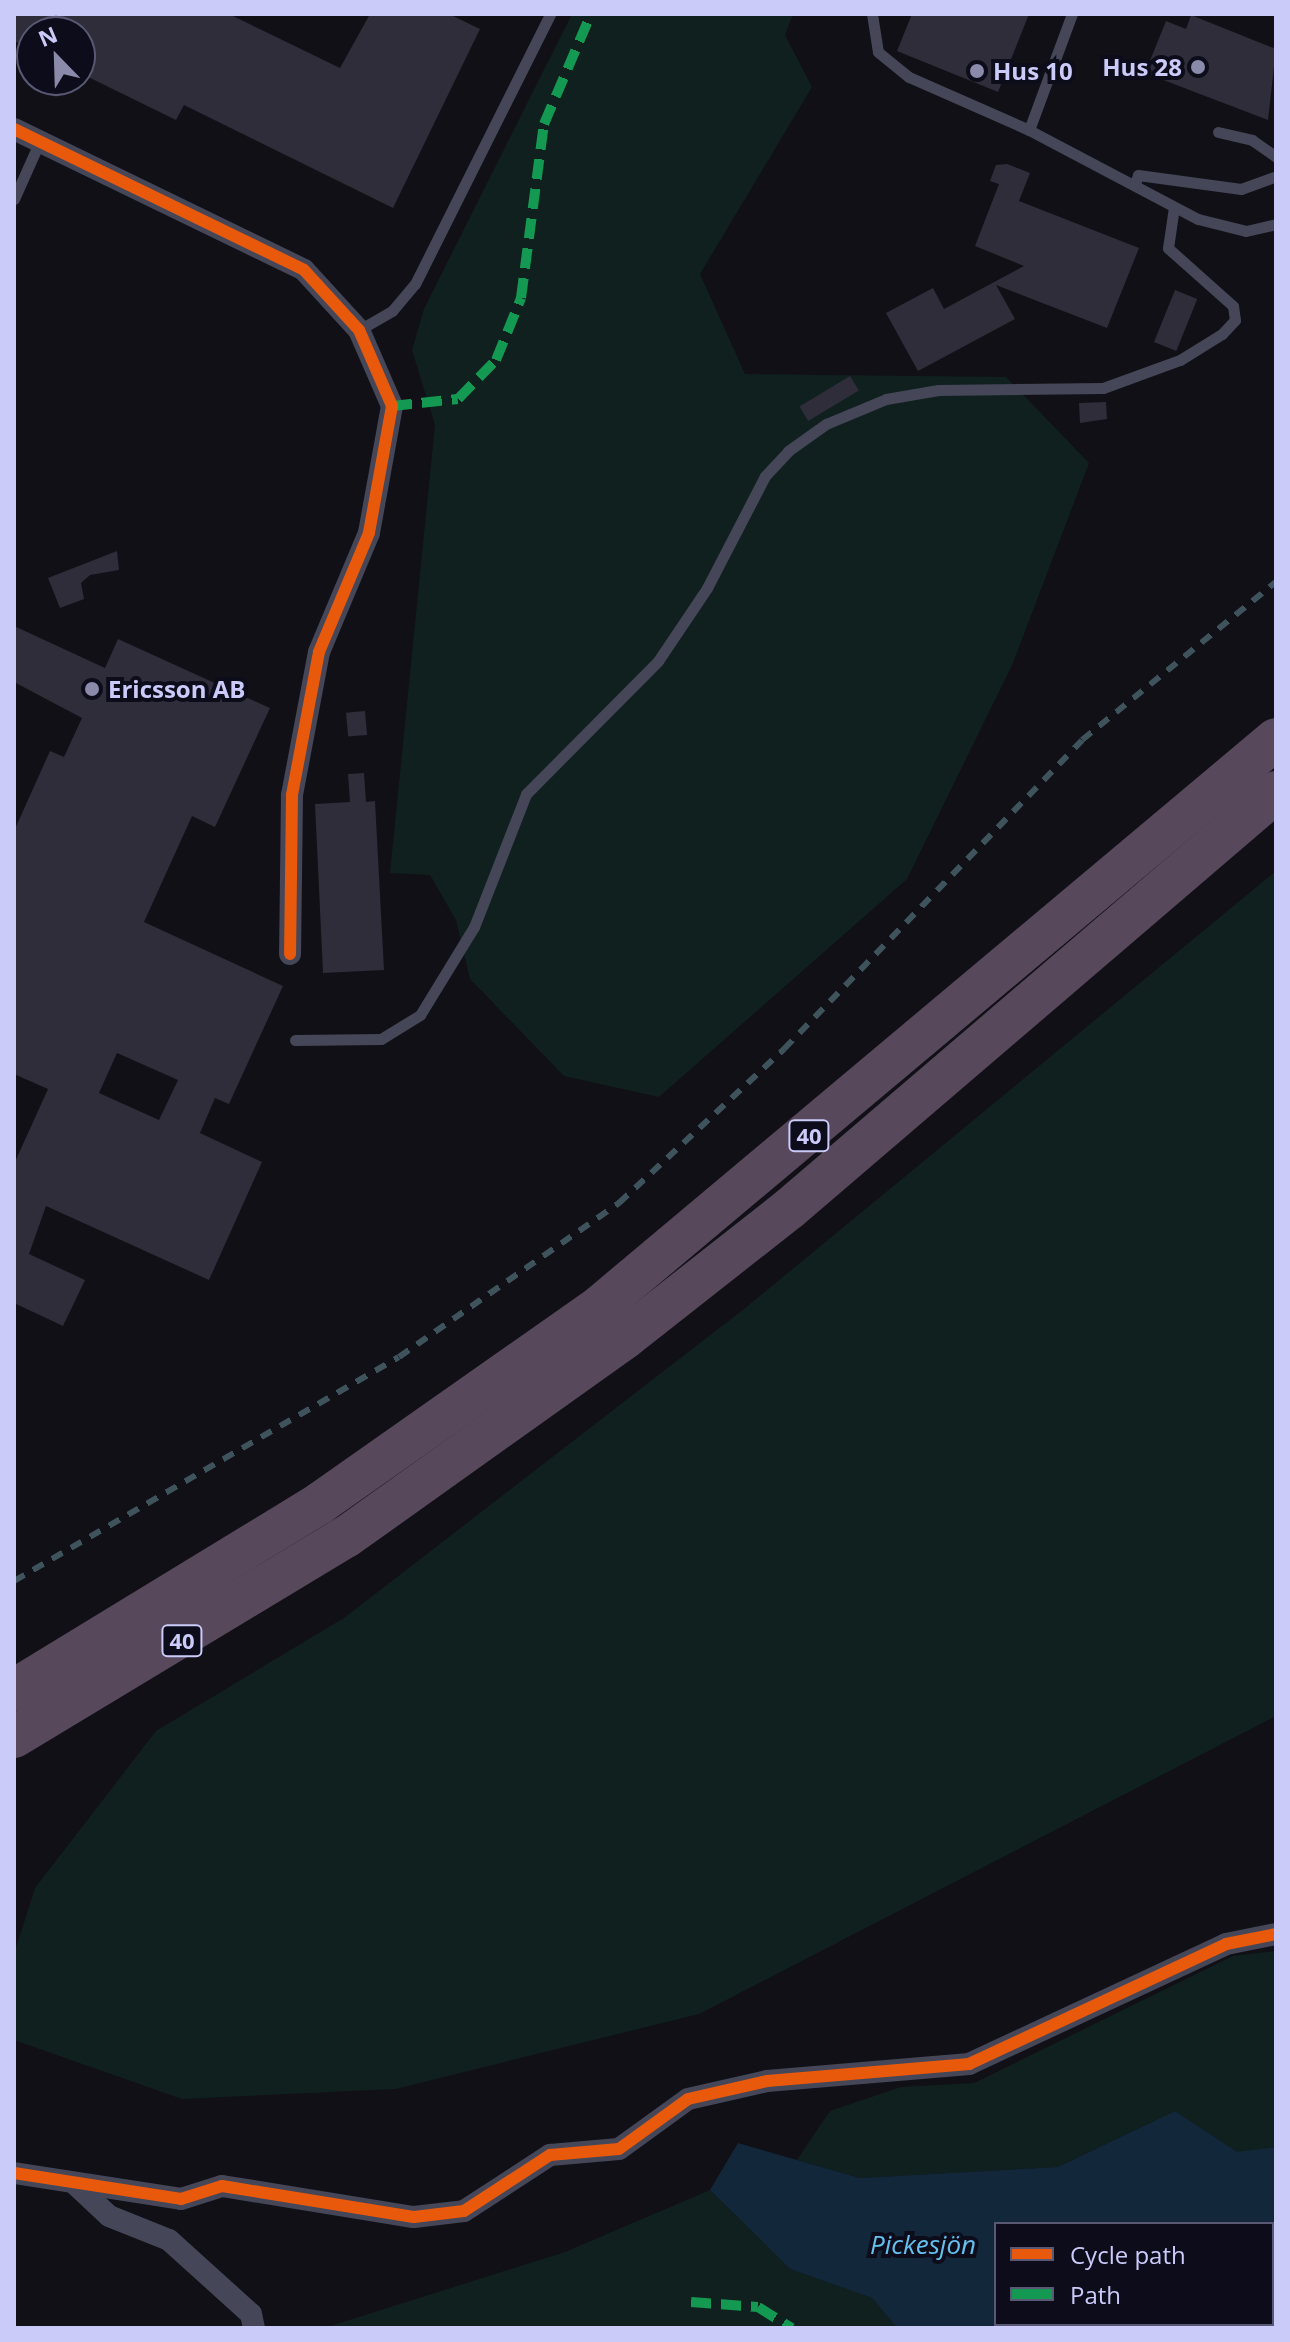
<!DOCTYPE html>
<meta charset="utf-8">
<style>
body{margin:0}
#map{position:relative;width:1290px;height:2342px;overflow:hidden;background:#101016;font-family:"Open Sans",sans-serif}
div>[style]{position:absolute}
.green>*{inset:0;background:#10201f}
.water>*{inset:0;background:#12273a}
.building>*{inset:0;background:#2e2d39;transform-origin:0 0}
.service>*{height:11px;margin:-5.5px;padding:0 5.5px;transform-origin:5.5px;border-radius:5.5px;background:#454657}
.minor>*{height:22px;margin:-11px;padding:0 11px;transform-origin:11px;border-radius:11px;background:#454657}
.motorway>*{height:42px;margin:-21px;padding:0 21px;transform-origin:21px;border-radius:21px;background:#57485c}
.rail>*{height:6px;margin-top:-3px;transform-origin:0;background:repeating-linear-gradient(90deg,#3e535c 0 12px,transparent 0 22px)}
.quiet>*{height:10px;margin-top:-5px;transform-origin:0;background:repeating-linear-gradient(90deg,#139951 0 20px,transparent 0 30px)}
.cycleway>*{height:12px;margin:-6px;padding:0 6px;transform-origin:6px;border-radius:6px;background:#e8590c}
.dots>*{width:22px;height:22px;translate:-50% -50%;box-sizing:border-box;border:4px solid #0d0c1a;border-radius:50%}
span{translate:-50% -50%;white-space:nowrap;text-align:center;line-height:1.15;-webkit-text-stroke:8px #0d0c1a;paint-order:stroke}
.shield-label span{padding:2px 6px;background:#0d0c1a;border:2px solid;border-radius:6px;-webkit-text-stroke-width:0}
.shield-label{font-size:22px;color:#cbcbfa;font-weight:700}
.poi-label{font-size:24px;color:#cbcbfa;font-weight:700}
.right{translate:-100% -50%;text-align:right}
.left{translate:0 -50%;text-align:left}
.water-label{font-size:26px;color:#63c0ef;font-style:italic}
.frame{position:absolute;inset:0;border:16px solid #cbcbfa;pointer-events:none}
.legend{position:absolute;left:994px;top:2222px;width:280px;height:104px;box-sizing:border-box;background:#0d0c1a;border:2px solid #595874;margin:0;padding:10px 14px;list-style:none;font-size:24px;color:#cbcbfa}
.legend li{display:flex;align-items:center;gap:16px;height:40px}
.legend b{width:40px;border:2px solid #595874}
.north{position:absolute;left:16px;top:16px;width:80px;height:80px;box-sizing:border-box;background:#0d0c1a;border:2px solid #595874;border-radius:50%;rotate:337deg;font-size:22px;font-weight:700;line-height:32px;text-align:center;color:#cbcbfa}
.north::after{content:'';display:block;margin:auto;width:28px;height:36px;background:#8a8aaa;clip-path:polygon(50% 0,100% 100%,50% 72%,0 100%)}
</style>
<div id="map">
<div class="green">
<i style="clip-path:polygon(572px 14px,793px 14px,785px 35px,812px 87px,700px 274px,745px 374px,1006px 377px,1089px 463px,1013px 663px,907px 879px,659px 1097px,564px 1076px,470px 979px,456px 920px,430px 875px,390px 873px,435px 425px,412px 350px,424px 309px)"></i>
<i style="clip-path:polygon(1276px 871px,1276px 1716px,699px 2014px,395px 2089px,182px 2099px,14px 2040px,14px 1954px,35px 1888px,156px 1731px,344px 1618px,744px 1309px)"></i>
<i style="clip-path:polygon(1276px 1951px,1276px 2147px,1237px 2153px,1175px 2111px,1058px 2167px,860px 2178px,797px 2160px,830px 2111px,901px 2087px,974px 2083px,1233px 1956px)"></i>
<i style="clip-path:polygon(710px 2190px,790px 2269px,872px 2298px,897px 2328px,324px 2328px,565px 2252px)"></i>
</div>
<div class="water">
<i style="clip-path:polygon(evenodd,1175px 2111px,1237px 2152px,1276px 2147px,1276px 2328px,897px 2328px,872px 2298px,790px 2269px,710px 2190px,738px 2143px,860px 2178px,1058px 2167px,1175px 2111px,996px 2224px,1272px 2224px,1272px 2324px,996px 2324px,996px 2224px)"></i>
</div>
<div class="building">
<i style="clip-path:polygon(14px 14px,229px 14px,340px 68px,370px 14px,449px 14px,480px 29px,393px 208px,184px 105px,176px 120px,80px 73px,80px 32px,32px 32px,32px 49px,14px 41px)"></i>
<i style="clip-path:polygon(912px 14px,1029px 14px,998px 92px,897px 51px)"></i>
<i style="clip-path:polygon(1191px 15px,1276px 49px,1268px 120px,1145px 73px,1166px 21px,1186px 29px)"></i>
<i style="clip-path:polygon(1007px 164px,1030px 173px,1019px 201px,1139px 248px,1107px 328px,996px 285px,1015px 319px,918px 371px,886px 313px,933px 288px,944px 309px,1024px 266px,975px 246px,999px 184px,990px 181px,996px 165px)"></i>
<i style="left:1175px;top:290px;width:24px;height:56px;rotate:22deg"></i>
<i style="left:850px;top:376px;width:17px;height:59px;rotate:59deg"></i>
<i style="clip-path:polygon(1106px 402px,1107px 419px,1080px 423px,1079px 403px)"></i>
<i style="clip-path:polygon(117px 551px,119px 570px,90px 575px,81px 583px,84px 599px,60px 608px,48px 578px)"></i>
<i style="clip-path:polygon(evenodd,14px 626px,105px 668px,118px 639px,270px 708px,215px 827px,192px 816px,144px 922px,283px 986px,229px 1104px,215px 1098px,200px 1133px,262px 1162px,209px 1280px,46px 1206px,29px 1254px,85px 1280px,63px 1326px,14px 1303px,14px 1164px,48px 1089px,14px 1074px,14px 831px,50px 751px,64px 757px,82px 718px,14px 682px,14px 626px,117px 1053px,178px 1080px,159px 1120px,99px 1093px,117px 1053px)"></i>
<i style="left:365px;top:711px;width:24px;height:19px;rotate:85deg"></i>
<i style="clip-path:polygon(364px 773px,366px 802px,375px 801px,384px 970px,323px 973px,315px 804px,350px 802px,348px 774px)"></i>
</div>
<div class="service">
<i style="left:872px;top:14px;width:38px;rotate:81deg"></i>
<i style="left:878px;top:52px;width:40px;rotate:39deg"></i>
<i style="left:909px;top:77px;width:131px;rotate:23.8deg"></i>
<i style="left:1029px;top:130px;width:124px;rotate:-69.7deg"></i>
<i style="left:1029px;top:130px;width:191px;rotate:27.8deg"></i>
<i style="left:1198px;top:219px;width:49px;rotate:14deg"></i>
<i style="left:1246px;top:231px;width:31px;rotate:-13deg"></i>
<i style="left:1218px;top:132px;width:35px;rotate:13deg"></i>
<i style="left:1252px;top:140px;width:29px;rotate:35deg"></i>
<i style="left:1135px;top:184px;width:9px;rotate:-72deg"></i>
<i style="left:1138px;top:175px;width:104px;rotate:7.7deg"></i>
<i style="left:1241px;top:189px;width:37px;rotate:-20deg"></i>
<i style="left:14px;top:199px;width:64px;rotate:-65.9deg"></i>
<i style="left:359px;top:330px;width:38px;rotate:-30deg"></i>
<i style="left:392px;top:311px;width:35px;rotate:-50deg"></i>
<i style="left:415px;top:284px;width:302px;rotate:-63.4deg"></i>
<i style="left:295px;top:1040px;width:86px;rotate:-0.7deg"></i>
<i style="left:381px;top:1039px;width:46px;rotate:-31.6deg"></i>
<i style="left:420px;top:1015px;width:103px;rotate:-58.5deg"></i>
<i style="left:474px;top:927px;width:143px;rotate:-68.6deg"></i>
<i style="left:526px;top:794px;width:187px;rotate:-45.2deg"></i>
<i style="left:658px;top:661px;width:88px;rotate:-56.1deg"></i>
<i style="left:707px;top:588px;width:126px;rotate:-62.6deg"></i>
<i style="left:765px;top:476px;width:34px;rotate:-47deg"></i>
<i style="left:788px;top:451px;width:47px;rotate:-35.4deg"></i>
<i style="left:826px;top:424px;width:65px;rotate:-22.6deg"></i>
<i style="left:886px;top:399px;width:53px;rotate:-9.8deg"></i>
<i style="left:938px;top:390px;width:165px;rotate:-0.7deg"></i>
<i style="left:1103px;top:388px;width:82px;rotate:-20deg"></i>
<i style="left:1180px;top:360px;width:49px;rotate:-31.8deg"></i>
<i style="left:1222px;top:334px;width:19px;rotate:-47deg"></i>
<i style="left:1235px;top:320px;width:14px;rotate:-98deg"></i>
<i style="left:1233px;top:306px;width:87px;rotate:-138.3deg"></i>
<i style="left:1168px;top:248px;width:41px;rotate:-81.7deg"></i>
</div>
<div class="minor">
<i style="left:14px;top:129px;width:322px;rotate:25.9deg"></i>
<i style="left:304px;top:270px;width:81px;rotate:47.5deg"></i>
<i style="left:359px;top:330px;width:83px;rotate:66.5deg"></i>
<i style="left:392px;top:406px;width:129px;rotate:100.3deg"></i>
<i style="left:369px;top:533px;width:129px;rotate:112.8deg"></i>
<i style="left:319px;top:652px;width:146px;rotate:100.7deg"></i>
<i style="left:292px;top:795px;width:159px;rotate:90.7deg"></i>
<i style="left:14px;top:2173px;width:169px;rotate:8.8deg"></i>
<i style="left:181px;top:2199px;width:43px;rotate:-17.6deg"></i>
<i style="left:222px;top:2186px;width:194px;rotate:9.2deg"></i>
<i style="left:414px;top:2217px;width:50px;rotate:-6.8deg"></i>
<i style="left:464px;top:2211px;width:103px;rotate:-33.1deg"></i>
<i style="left:550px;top:2155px;width:69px;rotate:-5deg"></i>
<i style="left:619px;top:2149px;width:85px;rotate:-35.9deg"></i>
<i style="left:688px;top:2099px;width:81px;rotate:-12.8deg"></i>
<i style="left:767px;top:2081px;width:203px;rotate:-4.8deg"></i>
<i style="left:969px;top:2064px;width:284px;rotate:-25deg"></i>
<i style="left:1226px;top:1944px;width:51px;rotate:-11.3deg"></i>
<i style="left:76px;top:2185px;width:45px;rotate:43.2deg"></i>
<i style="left:109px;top:2216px;width:65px;rotate:21.8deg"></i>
<i style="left:169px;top:2240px;width:110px;rotate:42.1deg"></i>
<i style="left:251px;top:2314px;width:14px;rotate:78deg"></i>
</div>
<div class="motorway">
<i style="left:14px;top:1690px;width:359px;rotate:-31.4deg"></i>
<i style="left:320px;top:1503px;width:342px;rotate:-35.1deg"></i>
<i style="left:600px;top:1306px;width:882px;rotate:-39.99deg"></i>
<i style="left:14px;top:1737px;width:388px;rotate:-31.1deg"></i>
<i style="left:346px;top:1537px;width:343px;rotate:-35.5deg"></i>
<i style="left:625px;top:1338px;width:209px;rotate:-38.2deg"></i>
<i style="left:789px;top:1209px;width:641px;rotate:-40.57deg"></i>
</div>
<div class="rail">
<i style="left:14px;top:1581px;width:445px;rotate:-30.2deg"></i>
<i style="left:399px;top:1357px;width:269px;rotate:-35deg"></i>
<i style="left:619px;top:1203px;width:226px;rotate:-43deg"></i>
<i style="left:784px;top:1049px;width:429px;rotate:-46deg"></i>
<i style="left:1082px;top:740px;width:250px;rotate:-39.2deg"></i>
</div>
<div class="quiet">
<i style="left:392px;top:406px;width:66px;rotate:-6.1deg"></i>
<i style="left:458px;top:399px;width:54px;rotate:-45.7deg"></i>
<i style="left:496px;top:360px;width:67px;rotate:-68deg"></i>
<i style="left:521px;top:298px;width:176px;rotate:-82.5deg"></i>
<i style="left:544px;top:124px;width:120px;rotate:-66.9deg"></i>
<i style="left:691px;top:2302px;width:67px;rotate:4.3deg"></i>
<i style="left:758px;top:2307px;width:40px;rotate:32deg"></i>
</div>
<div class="cycleway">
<i style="left:14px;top:129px;width:322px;rotate:25.9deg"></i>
<i style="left:304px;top:270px;width:81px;rotate:47.5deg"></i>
<i style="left:359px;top:330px;width:83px;rotate:66.5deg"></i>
<i style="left:392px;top:406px;width:129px;rotate:100.3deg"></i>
<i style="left:369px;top:533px;width:129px;rotate:112.8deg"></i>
<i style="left:319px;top:652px;width:146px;rotate:100.7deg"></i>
<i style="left:292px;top:795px;width:159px;rotate:90.7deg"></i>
<i style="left:14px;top:2173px;width:169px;rotate:8.8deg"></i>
<i style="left:181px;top:2199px;width:43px;rotate:-17.6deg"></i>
<i style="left:222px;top:2186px;width:194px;rotate:9.2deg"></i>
<i style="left:414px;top:2217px;width:50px;rotate:-6.8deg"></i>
<i style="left:464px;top:2211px;width:103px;rotate:-33.1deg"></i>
<i style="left:550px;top:2155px;width:69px;rotate:-5deg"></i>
<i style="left:619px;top:2149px;width:85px;rotate:-35.9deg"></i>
<i style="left:688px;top:2099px;width:81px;rotate:-12.8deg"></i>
<i style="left:767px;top:2081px;width:203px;rotate:-4.8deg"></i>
<i style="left:969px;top:2064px;width:284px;rotate:-25deg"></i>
<i style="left:1226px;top:1944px;width:51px;rotate:-11.3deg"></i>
</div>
<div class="dots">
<i style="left:1198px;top:67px;background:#8a8aaa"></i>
<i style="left:977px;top:71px;background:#8a8aaa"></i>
<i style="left:92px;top:689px;background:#8a8aaa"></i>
</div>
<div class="shield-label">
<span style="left:809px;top:1136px">40</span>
<span style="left:182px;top:1641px">40</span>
</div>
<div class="poi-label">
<span class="right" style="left:1182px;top:67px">Hus 28</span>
<span class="left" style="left:993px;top:71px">Hus 10</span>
<span class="left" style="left:108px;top:689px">Ericsson AB</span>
</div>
<div class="water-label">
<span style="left:923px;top:2245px">Pickesjön</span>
</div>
<div class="frame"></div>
<ul class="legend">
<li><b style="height:10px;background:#e8590c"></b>Cycle path</li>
<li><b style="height:10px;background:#139951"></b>Path</li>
</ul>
<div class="north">N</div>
</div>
